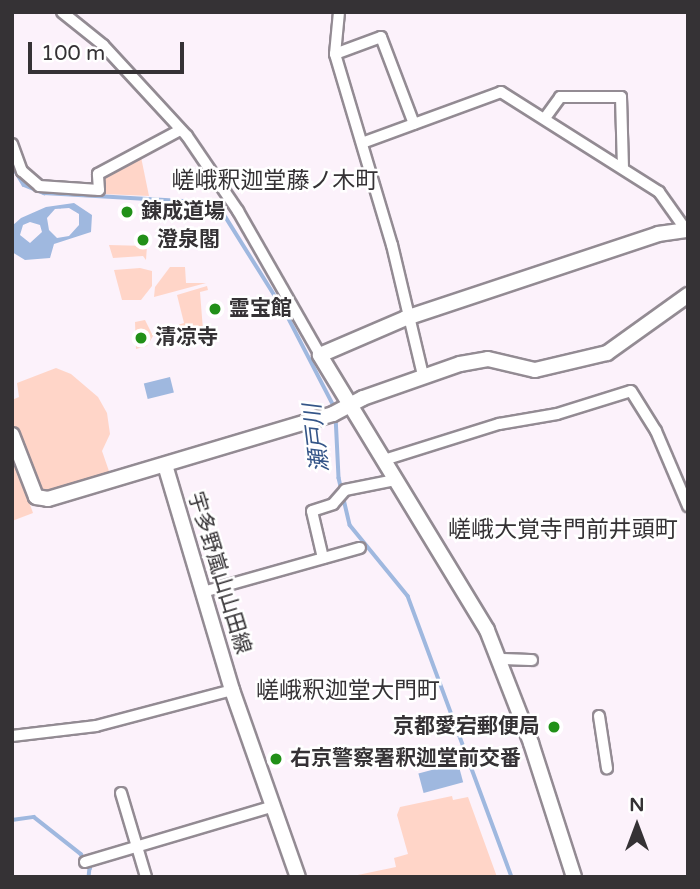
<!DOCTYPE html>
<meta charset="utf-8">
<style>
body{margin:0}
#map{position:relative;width:700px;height:889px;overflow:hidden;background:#fcf2fb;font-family:"Varela Round","Noto Sans JP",sans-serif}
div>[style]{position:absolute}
.green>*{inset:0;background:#ffd5c8}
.water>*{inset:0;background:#9fb8df;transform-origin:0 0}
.stream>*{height:3.5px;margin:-1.75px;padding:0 1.75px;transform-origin:1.75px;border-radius:1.75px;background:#9fb8df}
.roads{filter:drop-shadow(2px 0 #938b93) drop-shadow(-2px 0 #938b93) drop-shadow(0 2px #938b93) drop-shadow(0 -2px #938b93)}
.minor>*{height:10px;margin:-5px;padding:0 5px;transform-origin:5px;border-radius:5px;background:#fff}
.major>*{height:14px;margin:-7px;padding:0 7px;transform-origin:7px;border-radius:7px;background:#fff}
.dots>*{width:19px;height:19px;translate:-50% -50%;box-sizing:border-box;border:4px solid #fff;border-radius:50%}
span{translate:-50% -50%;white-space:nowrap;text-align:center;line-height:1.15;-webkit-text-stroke:5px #fff;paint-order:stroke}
.poi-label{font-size:21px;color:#353235;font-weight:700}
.left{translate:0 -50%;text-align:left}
.right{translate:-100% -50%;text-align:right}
.street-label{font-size:21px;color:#353235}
.neighbourhood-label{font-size:23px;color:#353235}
.water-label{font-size:23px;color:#345588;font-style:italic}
.frame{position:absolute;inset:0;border:14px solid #353235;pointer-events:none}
.north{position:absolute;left:602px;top:791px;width:70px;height:70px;-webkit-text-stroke:5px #fff;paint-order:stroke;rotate:0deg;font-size:19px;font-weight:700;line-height:28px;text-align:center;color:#353235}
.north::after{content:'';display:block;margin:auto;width:24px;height:32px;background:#353235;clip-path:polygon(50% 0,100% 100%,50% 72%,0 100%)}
.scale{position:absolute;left:28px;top:42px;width:156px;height:32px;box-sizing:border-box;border:4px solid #353235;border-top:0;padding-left:9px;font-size:21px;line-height:24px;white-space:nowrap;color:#353235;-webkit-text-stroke:5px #fff;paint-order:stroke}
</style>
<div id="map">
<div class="green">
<i style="clip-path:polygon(141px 157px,149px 196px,104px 194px,102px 176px)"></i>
<i style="clip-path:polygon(109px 245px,147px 246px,146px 260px,143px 256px,113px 258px)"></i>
<i style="clip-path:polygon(170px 267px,185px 267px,186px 283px,206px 283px,154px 297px,155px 287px)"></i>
<i style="clip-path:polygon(140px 268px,152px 271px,152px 286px,141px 300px,122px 300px,114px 270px)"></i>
<i style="clip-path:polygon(207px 286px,208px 290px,200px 292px,203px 330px,172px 340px,168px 328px,184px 323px,177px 295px)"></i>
<i style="clip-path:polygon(145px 320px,153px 336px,147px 346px,136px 349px,135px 322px)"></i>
<i style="clip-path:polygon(56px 368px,71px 374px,98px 397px,107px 413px,110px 434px,102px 451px,110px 474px,43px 491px,31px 480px,12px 420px,12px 400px,19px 397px,17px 383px)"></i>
<i style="clip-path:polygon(12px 453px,33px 513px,12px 521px)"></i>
<i style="clip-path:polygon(452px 796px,453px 800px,468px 797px,497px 877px,348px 877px,396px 867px,394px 858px,408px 854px,397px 815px,400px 807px)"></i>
</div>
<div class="water">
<i style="clip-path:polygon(evenodd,74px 203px,92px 215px,91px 232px,54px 244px,50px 258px,25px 260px,12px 252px,12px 226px,21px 218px,46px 207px,74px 203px,69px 208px,79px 214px,79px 225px,69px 236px,57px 238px,49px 230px,47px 218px,55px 209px,69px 208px,74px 203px,30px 222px,40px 225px,42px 232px,30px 243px,20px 235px,23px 225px,30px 222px)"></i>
<i style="left:170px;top:377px;width:16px;height:27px;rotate:76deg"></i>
<i style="left:458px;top:763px;width:20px;height:41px;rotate:75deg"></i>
</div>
<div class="stream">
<i style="left:12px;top:165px;width:23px;rotate:59deg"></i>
<i style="left:24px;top:185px;width:22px;rotate:22deg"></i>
<i style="left:44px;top:193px;width:173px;rotate:3.3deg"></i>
<i style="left:217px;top:203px;width:132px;rotate:58deg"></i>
<i style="left:287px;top:315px;width:105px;rotate:62.7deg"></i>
<i style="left:336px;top:416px;width:62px;rotate:87.2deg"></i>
<i style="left:339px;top:478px;width:48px;rotate:76.8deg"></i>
<i style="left:350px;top:525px;width:92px;rotate:50.8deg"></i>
<i style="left:408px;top:596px;width:300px;rotate:69.7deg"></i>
<i style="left:12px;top:820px;width:22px;rotate:-8deg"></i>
<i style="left:34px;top:817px;width:60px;rotate:38.2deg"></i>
<i style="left:81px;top:854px;width:17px;rotate:57deg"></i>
<i style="left:90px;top:868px;width:9px;rotate:96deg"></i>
</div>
<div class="roads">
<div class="minor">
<i style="left:62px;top:12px;width:53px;rotate:38.8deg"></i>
<i style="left:103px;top:45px;width:124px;rotate:47.3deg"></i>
<i style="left:187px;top:136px;width:91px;rotate:55.8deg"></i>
<i style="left:238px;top:211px;width:166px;rotate:60.3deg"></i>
<i style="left:339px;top:12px;width:42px;rotate:95.4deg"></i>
<i style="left:335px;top:54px;width:199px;rotate:73.4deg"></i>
<i style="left:392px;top:245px;width:134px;rotate:76.6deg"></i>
<i style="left:335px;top:54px;width:49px;rotate:-20.3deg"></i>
<i style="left:381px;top:37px;width:93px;rotate:69.2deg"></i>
<i style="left:545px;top:118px;width:26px;rotate:-54deg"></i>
<i style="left:560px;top:97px;width:61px"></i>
<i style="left:621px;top:97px;width:70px;rotate:88.4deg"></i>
<i style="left:362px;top:143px;width:148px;rotate:-20.1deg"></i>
<i style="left:501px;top:92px;width:187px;rotate:32.3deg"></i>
<i style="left:659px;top:192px;width:47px;rotate:54.6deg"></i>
<i style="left:12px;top:144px;width:29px;rotate:70deg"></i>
<i style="left:22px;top:171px;width:23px;rotate:41deg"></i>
<i style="left:39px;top:186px;width:60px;rotate:3.8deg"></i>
<i style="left:99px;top:190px;width:16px;rotate:-94deg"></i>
<i style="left:98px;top:174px;width:93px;rotate:-28.2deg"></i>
<i style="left:384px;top:460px;width:121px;rotate:-17.4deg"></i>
<i style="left:499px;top:424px;width:59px;rotate:-9.8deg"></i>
<i style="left:557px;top:414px;width:77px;rotate:-17.3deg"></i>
<i style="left:631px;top:391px;width:47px;rotate:58deg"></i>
<i style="left:656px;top:431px;width:82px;rotate:66.9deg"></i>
<i style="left:323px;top:558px;width:48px;rotate:-103.2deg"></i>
<i style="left:312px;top:511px;width:22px;rotate:-18deg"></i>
<i style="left:333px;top:504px;width:18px;rotate:-49deg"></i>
<i style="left:345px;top:490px;width:51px;rotate:-11.3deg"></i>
<i style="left:203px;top:592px;width:163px;rotate:-15.7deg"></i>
<i style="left:501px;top:659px;width:31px;rotate:2deg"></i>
<i style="left:599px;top:716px;width:53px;rotate:81.3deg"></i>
<i style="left:12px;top:736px;width:85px;rotate:-6.8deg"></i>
<i style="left:96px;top:726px;width:141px;rotate:-14.8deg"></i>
<i style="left:121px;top:793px;width:88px;rotate:73.4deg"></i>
<i style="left:85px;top:862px;width:194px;rotate:-16.5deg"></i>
</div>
<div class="major">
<i style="left:12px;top:435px;width:66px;rotate:68.8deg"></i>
<i style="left:36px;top:497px;width:12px;rotate:9deg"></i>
<i style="left:48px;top:499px;width:297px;rotate:-16.6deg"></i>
<i style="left:333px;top:414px;width:34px;rotate:-28deg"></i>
<i style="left:363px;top:398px;width:103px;rotate:-19.3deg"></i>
<i style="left:460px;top:364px;width:28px;rotate:-10deg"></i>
<i style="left:488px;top:359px;width:48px;rotate:13.2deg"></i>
<i style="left:535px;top:370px;width:74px;rotate:-13.3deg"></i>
<i style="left:607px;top:353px;width:100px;rotate:-35.6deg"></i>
<i style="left:165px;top:465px;width:235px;rotate:73.4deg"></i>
<i style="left:232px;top:690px;width:198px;rotate:70.6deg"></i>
<i style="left:574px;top:877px;width:141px;rotate:-107.8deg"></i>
<i style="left:531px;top:743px;width:121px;rotate:-111.3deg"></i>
<i style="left:487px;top:630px;width:322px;rotate:-121.3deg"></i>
<i style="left:320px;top:355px;width:94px;rotate:-23.3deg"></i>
<i style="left:406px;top:318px;width:266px;rotate:-18.4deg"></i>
<i style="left:658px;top:234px;width:30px;rotate:-8deg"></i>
</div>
</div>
<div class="dots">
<i style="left:127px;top:212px;background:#219018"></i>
<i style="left:143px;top:240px;background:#219018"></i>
<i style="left:215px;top:309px;background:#219018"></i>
<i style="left:141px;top:338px;background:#219018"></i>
<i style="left:554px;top:727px;background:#219018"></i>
<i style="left:276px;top:759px;background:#219018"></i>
</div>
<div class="poi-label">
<span class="left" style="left:141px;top:212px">錬成道場</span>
<span class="left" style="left:157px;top:240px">澄泉閣</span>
<span class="left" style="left:229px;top:309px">霊宝館</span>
<span class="left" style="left:155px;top:338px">清凉寺</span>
<span class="right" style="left:540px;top:727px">京都愛宕郵便局</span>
<span class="left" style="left:290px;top:759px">右京警察署釈迦堂前交番</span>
</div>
<div class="street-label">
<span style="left:219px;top:573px;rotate:73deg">宇多野嵐山山田線</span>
</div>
<div class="neighbourhood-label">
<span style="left:275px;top:181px">嵯峨釈迦堂藤ノ木町</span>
<span style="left:563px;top:530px">嵯峨大覚寺門前井頭町</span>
<span style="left:348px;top:691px">嵯峨釈迦堂大門町</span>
</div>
<div class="water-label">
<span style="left:317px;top:438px;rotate:-97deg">瀬戸川</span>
</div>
<div class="frame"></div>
<div class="north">N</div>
<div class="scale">100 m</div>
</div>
